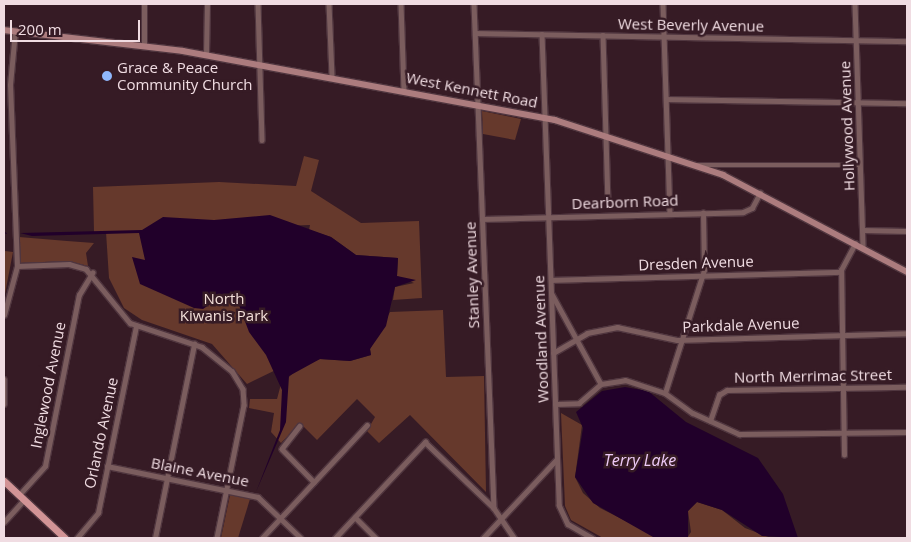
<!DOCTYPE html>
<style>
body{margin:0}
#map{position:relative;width:911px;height:542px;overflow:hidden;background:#361b25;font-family:"Open Sans",sans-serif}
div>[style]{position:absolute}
.green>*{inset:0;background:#66392c}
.water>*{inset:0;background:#21002a}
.stream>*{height:1px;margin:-0.5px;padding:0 0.5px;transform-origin:0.5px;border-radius:0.5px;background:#21002a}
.roads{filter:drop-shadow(1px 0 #50363f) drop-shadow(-1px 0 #50363f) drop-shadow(0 1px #50363f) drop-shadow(0 -1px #50363f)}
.street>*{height:4.5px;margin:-2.25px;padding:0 2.25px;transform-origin:2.25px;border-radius:2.25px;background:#7b5d5e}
.secondary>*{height:6px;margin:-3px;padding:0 3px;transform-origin:3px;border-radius:3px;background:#ac7c7e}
.primary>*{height:7px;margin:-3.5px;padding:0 3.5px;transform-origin:3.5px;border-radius:3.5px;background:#d29496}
.dots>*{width:14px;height:14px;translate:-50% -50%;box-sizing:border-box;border:2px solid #361b25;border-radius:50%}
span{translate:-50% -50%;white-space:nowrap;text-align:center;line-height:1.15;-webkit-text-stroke:5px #361b25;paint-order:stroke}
.street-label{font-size:15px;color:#f0dce2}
.poi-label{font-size:15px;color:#f0dce2}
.left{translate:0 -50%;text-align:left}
.park-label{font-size:15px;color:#f3dfd9}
.water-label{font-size:16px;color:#eecbf8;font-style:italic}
.frame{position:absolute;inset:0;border:5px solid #f0dce2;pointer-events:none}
.scale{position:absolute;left:10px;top:20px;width:130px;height:22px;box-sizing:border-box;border:2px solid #f0dce2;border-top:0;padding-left:6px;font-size:15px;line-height:18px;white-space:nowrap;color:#f0dce2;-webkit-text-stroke:4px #361b25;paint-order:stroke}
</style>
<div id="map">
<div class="green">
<i style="clip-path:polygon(482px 111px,521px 119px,515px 140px,483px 134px)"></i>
<i style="clip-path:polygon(304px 156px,319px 160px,311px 191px,361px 223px,419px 221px,422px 298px,393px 300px,395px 287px,414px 283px,397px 276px,398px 258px,356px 255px,331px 237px,309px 230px,310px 225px,173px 230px,247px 268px,284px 366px,247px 384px,212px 344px,142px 320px,124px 308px,109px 278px,106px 232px,94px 232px,93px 187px,219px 182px,296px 186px)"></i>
<i style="clip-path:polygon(19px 237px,67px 241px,94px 243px,86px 253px,88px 266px,69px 261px,19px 263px)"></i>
<i style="clip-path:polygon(5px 251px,13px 252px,4px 299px,4px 252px)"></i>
<i style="clip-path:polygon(443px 310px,446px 377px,484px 376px,486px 492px,410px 415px,379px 443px,367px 431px,375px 417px,357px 399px,317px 440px,300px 423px,281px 443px,271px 432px,274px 413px,249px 408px,250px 399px,277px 399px,281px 384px,299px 368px,320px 359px,350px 361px,371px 355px,370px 349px,390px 312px)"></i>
<i style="clip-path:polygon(561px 413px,582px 425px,575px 477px,583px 493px,600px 508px,660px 538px,603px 538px,571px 520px,565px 506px)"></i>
<i style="clip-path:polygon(230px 495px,250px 499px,238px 538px,221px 538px)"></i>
<i style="clip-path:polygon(697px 502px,722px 510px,745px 528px,771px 538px,687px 538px,691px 532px,688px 511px)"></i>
</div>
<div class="water">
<i style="clip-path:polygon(270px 215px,331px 237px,356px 255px,398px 258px,397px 276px,416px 280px,395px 287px,386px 326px,370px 349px,371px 355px,350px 361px,320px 359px,289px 376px,286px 422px,256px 492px,280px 430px,282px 390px,266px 355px,249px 332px,237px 300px,225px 294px,203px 309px,194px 308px,140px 284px,132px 257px,145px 260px,139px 233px,32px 236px,20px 233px,142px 230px,163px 217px,214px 220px)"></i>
<i style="clip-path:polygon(625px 387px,648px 391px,686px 422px,758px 458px,783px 494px,798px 538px,762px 536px,722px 510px,697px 502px,688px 511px,688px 538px,653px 537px,593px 503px,575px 477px,583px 428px,576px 412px,602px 391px)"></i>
</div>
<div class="stream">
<i style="left:4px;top:232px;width:2px;rotate:27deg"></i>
</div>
<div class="roads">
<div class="street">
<i style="left:258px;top:4px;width:136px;rotate:88.3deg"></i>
<i style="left:329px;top:4px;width:72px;rotate:87.6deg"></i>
<i style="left:401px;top:4px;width:85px;rotate:88deg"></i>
<i style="left:474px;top:4px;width:504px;rotate:87.73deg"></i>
<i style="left:494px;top:508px;width:36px;rotate:56deg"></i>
<i style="left:663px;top:4px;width:210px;rotate:88.1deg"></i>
<i style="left:855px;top:4px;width:244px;rotate:88.1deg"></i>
<i style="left:475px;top:33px;width:432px;rotate:1.1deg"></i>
<i style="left:542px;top:34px;width:471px;rotate:87.9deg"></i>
<i style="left:559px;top:505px;width:21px;rotate:65deg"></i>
<i style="left:568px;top:524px;width:28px;rotate:30deg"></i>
<i style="left:603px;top:35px;width:171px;rotate:88.3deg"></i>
<i style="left:144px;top:46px;width:42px;rotate:-90deg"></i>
<i style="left:206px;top:55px;width:51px;rotate:-88.9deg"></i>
<i style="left:666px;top:99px;width:241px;rotate:1deg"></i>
<i style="left:696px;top:165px;width:164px"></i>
<i style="left:482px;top:219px;width:261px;rotate:-1.5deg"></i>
<i style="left:743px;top:212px;width:10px;rotate:-24deg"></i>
<i style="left:752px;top:208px;width:17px;rotate:-62deg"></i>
<i style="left:863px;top:230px;width:44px;rotate:1.3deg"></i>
<i style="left:17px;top:266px;width:52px;rotate:-2.2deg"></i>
<i style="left:69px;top:264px;width:18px;rotate:16deg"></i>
<i style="left:86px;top:269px;width:70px;rotate:50.8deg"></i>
<i style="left:130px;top:323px;width:76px;rotate:18.4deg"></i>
<i style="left:202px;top:347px;width:38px;rotate:39deg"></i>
<i style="left:232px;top:371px;width:21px;rotate:59deg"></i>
<i style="left:243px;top:389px;width:16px;rotate:86deg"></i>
<i style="left:244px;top:405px;width:136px;rotate:101.5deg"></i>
<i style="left:551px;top:280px;width:290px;rotate:-1.6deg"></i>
<i style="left:552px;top:294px;width:102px;rotate:61.4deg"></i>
<i style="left:4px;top:315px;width:51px;rotate:-75.1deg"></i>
<i style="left:17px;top:266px;width:181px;rotate:-92.2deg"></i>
<i style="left:10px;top:85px;width:54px;rotate:-84.7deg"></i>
<i style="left:553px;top:353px;width:39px;rotate:-30deg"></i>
<i style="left:587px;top:333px;width:31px;rotate:-11deg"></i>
<i style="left:617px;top:327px;width:61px;rotate:12.2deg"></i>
<i style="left:677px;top:340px;width:230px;rotate:-1.7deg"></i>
<i style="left:4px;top:379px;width:25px;rotate:90deg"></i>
<i style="left:665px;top:393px;width:129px;rotate:-72.4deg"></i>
<i style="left:704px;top:270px;width:57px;rotate:-91deg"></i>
<i style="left:555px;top:404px;width:24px;rotate:-2deg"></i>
<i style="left:579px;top:403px;width:29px;rotate:-41deg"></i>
<i style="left:601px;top:384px;width:24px;rotate:-9deg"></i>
<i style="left:625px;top:380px;width:42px;rotate:18deg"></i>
<i style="left:665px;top:393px;width:34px;rotate:36deg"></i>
<i style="left:693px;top:413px;width:51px;rotate:24.5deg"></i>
<i style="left:739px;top:434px;width:168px;rotate:-0.7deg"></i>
<i style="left:710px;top:421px;width:28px;rotate:-71deg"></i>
<i style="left:719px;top:395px;width:9px;rotate:-32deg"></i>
<i style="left:727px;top:390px;width:180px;rotate:-1deg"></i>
<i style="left:300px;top:426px;width:29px;rotate:128deg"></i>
<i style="left:282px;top:449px;width:46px;rotate:45.9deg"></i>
<i style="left:844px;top:455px;width:185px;rotate:-90.9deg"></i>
<i style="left:841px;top:270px;width:30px;rotate:-62deg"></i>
<i style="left:107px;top:466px;width:154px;rotate:11.6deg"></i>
<i style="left:258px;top:497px;width:59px;rotate:43.6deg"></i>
<i style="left:19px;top:495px;width:39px;rotate:-48deg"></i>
<i style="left:45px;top:466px;width:174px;rotate:-78.8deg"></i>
<i style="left:79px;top:295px;width:26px;rotate:-59deg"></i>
<i style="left:355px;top:517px;width:30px;rotate:45deg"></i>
<i style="left:4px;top:522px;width:30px;rotate:-48deg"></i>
<i style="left:77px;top:538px;width:33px;rotate:-50deg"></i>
<i style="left:98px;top:513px;width:191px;rotate:-78.5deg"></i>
<i style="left:155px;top:538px;width:198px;rotate:-78.6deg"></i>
<i style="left:262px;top:538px;width:154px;rotate:-47.1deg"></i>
<i style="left:335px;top:538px;width:132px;rotate:-46.8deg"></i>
<i style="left:425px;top:442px;width:95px;rotate:43.7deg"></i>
<i style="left:483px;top:538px;width:108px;rotate:-46.9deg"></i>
</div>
<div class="secondary">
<i style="left:4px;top:30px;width:180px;rotate:6.7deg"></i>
<i style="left:183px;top:51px;width:378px;rotate:10.5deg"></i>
<i style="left:555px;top:120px;width:177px;rotate:18.1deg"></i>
<i style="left:723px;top:175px;width:208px;rotate:27.8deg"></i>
</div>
<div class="primary">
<i style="left:4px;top:481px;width:83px;rotate:43.1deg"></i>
</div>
</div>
<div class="dots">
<i style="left:107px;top:76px;background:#90b8fd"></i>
</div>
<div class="street-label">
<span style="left:691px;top:25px;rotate:1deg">West Beverly Avenue</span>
<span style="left:472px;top:90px;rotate:11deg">West Kennett Road</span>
<span style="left:847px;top:126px;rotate:-92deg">Hollywood Avenue</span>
<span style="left:625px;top:202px;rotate:-2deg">Dearborn Road</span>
<span style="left:696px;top:263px;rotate:-2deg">Dresden Avenue</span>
<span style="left:472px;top:275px;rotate:-92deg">Stanley Avenue</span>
<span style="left:741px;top:325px;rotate:-2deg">Parkdale Avenue</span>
<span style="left:541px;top:339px;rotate:-92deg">Woodland Avenue</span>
<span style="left:813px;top:376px;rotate:-1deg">North Merrimac Street</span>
<span style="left:48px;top:385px;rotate:-79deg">Inglewood Avenue</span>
<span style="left:101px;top:433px;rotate:-78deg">Orlando Avenue</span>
<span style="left:200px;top:472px;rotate:11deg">Blaine Avenue</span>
</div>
<div class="poi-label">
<span class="left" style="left:117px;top:76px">Grace &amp; Peace<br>Community Church</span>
</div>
<div class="park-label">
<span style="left:224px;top:307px">North<br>Kiwanis Park</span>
</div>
<div class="water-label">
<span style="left:640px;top:460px">Terry Lake</span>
</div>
<div class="frame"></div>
<div class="scale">200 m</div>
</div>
